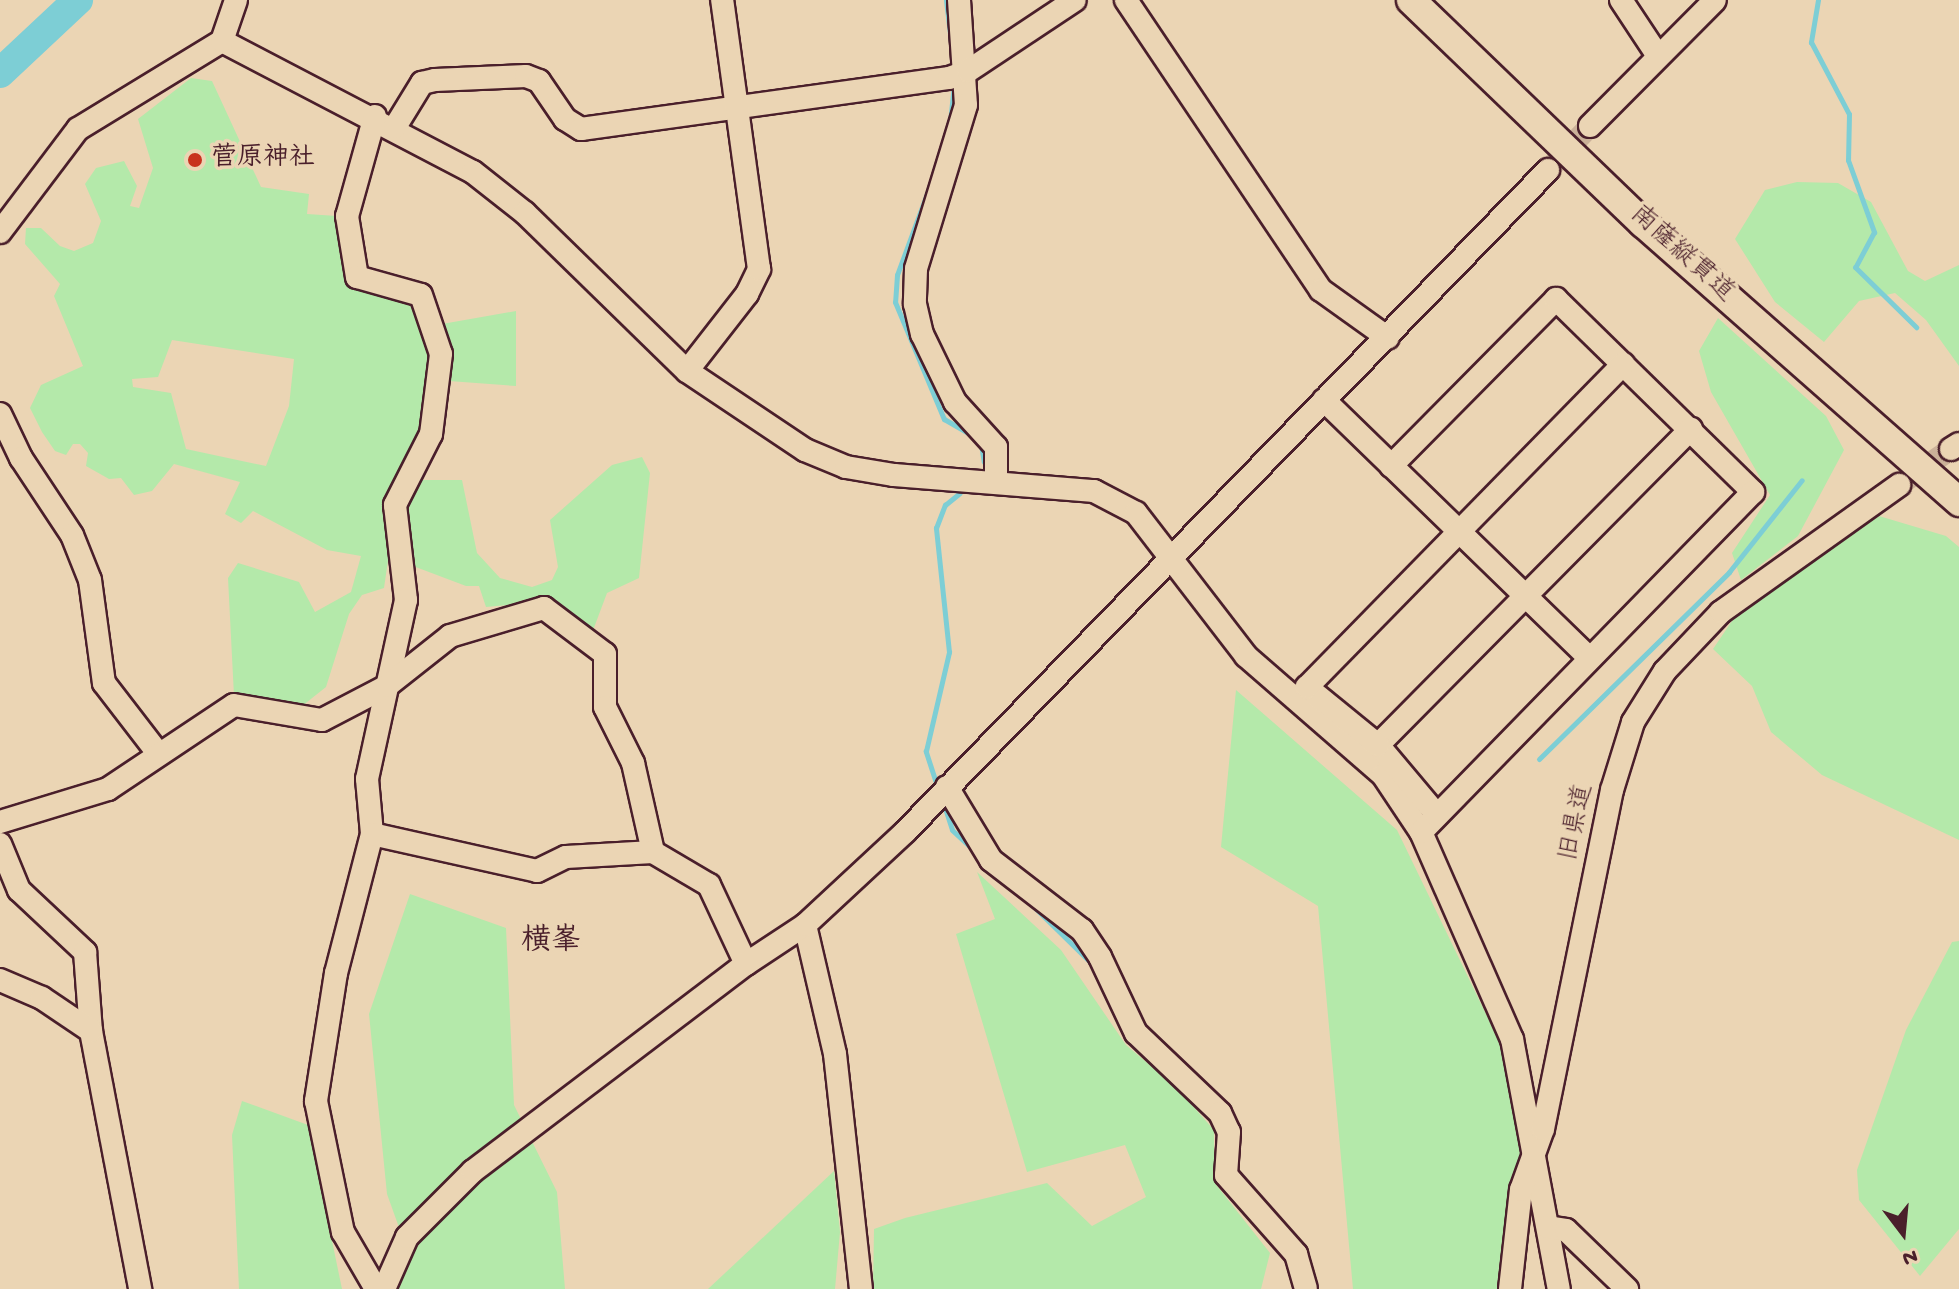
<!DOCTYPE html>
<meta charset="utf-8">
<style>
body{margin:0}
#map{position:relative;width:1959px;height:1289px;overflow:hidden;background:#ebd5b4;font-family:"Gochi Hand","Klee One",sans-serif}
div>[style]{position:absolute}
.green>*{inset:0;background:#b4e9aa}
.stream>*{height:5px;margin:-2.5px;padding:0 2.5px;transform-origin:2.5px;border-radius:2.5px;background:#7dced5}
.river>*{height:30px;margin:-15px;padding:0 15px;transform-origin:15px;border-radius:15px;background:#7dced5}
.minor-tunnel>*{height:22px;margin-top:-11px;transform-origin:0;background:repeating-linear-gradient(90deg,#cbb199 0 22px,transparent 0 33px)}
.roads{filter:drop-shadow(2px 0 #4a1f2b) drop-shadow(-2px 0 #4a1f2b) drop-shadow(0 2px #4a1f2b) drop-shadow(0 -2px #4a1f2b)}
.minor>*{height:22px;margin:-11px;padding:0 11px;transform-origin:11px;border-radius:11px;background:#ebd5b4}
.major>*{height:28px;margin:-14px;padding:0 14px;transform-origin:14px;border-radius:14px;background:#ebd5b4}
.dots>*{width:22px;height:22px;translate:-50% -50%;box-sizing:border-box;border:4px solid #ebd5b4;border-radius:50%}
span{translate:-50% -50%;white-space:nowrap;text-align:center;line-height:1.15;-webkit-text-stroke:7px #ebd5b4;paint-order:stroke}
.poi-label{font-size:26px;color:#4a1f2b;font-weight:700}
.left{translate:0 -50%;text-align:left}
.street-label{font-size:26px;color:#4a1f2b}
.quarter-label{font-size:30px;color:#4a1f2b;font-weight:700}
.north{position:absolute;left:1863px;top:1193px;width:80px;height:80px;-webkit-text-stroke:6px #ebd5b4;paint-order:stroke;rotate:164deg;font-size:22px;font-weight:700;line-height:32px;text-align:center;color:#4a1f2b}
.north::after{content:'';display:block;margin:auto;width:28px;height:36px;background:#4a1f2b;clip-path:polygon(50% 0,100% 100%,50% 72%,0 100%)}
</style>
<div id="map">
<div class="green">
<i style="clip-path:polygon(evenodd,191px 78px,212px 81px,261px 187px,309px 194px,307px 214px,337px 216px,357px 289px,415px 299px,425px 327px,516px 311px,516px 386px,449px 381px,425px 430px,418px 480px,462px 480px,477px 553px,500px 578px,532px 587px,552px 580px,558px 567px,550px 520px,612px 465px,642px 457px,650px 473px,639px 578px,607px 593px,592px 633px,529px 603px,486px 607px,479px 586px,466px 586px,413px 566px,391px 540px,384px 588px,362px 595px,349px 614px,326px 687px,297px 710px,234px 696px,228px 578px,238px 563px,299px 582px,315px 612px,351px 592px,361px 556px,327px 550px,253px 511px,241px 523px,225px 514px,240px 482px,174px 464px,152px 491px,134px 495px,121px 478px,109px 479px,86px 466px,88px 453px,80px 444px,73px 444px,66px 455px,55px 451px,42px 432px,30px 408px,41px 385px,83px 366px,54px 296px,60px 284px,25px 244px,26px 228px,41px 228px,60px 246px,74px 251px,93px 243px,101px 221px,85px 184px,96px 168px,124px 161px,137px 186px,130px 206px,139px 208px,153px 168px,138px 119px,191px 78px,172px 340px,294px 359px,289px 406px,266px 466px,186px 449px,171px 393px,133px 387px,132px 379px,158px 377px,172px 340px)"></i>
<i style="clip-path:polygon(1797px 182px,1838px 183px,1871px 202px,1908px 271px,1925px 281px,1959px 265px,1959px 366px,1926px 320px,1895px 293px,1859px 301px,1824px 342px,1775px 302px,1735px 239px,1765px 190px)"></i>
<i style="clip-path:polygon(1718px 318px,1826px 416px,1844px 450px,1798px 536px,1741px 580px,1732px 553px,1770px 495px,1711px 392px,1699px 351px)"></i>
<i style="clip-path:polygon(1879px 516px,1946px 536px,1959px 547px,1959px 840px,1822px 775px,1771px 732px,1752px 686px,1713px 649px,1736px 615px)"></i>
<i style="clip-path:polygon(1236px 690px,1397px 830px,1513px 1070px,1521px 1158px,1497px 1289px,1353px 1289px,1318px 906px,1221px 847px)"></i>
<i style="clip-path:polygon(977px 872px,1061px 950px,1126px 1045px,1176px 1087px,1214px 1130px,1214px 1182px,1270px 1253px,1261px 1289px,873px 1289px,874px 1229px,905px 1218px,1047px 1183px,1092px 1226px,1146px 1197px,1125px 1145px,1027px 1172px,956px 934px,995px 919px)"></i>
<i style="clip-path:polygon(410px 894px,506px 928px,514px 1105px,557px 1192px,565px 1289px,390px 1289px,410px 1258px,387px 1194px,369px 1014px)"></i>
<i style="clip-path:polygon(1959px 941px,1959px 1229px,1920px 1276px,1859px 1200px,1857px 1170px,1906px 1030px,1952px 942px)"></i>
<i style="clip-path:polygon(242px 1101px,308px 1125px,342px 1289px,239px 1289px,232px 1135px)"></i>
<i style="clip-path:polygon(834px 1171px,840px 1232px,835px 1289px,708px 1289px)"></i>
</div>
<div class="stream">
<i style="left:946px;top:0;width:42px;rotate:83.2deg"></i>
<i style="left:1818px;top:0;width:43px;rotate:99.5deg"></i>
<i style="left:1811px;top:42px;width:81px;rotate:62.2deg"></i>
<i style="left:1849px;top:114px;width:46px;rotate:91.2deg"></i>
<i style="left:1848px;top:160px;width:77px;rotate:70.1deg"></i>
<i style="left:1874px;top:232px;width:40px;rotate:118deg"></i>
<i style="left:1855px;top:267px;width:86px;rotate:44.5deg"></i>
<i style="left:950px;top:122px;width:38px;rotate:-84deg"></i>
<i style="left:933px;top:177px;width:104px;rotate:110.2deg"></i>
<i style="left:897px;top:275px;width:27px;rotate:94deg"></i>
<i style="left:895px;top:302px;width:127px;rotate:67.3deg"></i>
<i style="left:944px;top:419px;width:36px;rotate:30deg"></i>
<i style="left:981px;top:444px;width:18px;rotate:81deg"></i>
<i style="left:1539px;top:759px;width:267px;rotate:-44.5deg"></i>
<i style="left:1729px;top:572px;width:117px;rotate:-51.6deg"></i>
<i style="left:938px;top:789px;width:40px;rotate:-108deg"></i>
<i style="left:926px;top:751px;width:102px;rotate:-76.9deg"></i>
<i style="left:949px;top:652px;width:125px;rotate:-96deg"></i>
<i style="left:936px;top:528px;width:25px;rotate:-69deg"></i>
<i style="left:945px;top:505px;width:19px;rotate:-39deg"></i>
<i style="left:943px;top:802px;width:29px;rotate:72deg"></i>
<i style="left:952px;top:830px;width:33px;rotate:43deg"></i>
<i style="left:1030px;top:903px;width:90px;rotate:44.5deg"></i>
</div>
<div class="river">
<i style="left:0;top:73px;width:107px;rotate:-43.1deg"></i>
</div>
<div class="minor-tunnel">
<i style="left:1548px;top:170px;width:61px;rotate:-46.3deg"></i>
<i style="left:1899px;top:485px;width:63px;rotate:-34.7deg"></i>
</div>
<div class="roads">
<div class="minor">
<i style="left:959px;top:0;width:105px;rotate:86.2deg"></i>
<i style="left:966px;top:105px;width:171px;rotate:107deg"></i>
<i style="left:916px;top:269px;width:35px;rotate:92deg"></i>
<i style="left:915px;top:304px;width:31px;rotate:77deg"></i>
<i style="left:922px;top:334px;width:76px;rotate:64.1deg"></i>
<i style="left:955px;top:402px;width:61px;rotate:47.7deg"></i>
<i style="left:996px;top:447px;width:34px;rotate:90deg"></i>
<i style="left:1126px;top:0;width:349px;rotate:56.1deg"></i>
<i style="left:1321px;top:290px;width:82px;rotate:35.6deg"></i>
<i style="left:1621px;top:0;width:67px;rotate:56.5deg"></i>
<i style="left:222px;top:41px;width:283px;rotate:27.6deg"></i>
<i style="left:473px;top:172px;width:66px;rotate:38.3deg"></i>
<i style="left:525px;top:213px;width:226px;rotate:44.3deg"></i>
<i style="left:687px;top:371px;width:142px;rotate:33.8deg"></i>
<i style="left:805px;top:450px;width:44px;rotate:22.5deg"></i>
<i style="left:846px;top:467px;width:49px;rotate:9.5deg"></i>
<i style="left:894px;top:475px;width:201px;rotate:4.6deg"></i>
<i style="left:1094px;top:491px;width:47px;rotate:27.6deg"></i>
<i style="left:1136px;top:513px;width:180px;rotate:52.4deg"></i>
<i style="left:1246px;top:656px;width:181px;rotate:41deg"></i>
<i style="left:1383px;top:775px;width:69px;rotate:56.3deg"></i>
<i style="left:1421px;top:832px;width:226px;rotate:66.3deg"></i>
<i style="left:1512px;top:1039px;width:254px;rotate:79.4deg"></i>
<i style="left:375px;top:116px;width:104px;rotate:105.6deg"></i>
<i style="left:347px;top:216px;width:62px;rotate:80.7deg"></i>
<i style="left:357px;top:277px;width:66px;rotate:15.7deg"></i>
<i style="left:421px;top:295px;width:62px;rotate:71.3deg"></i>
<i style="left:441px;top:354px;width:81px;rotate:97.1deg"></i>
<i style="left:431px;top:434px;width:80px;rotate:116.9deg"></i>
<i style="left:395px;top:505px;width:96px;rotate:83.4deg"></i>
<i style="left:406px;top:600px;width:183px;rotate:102.3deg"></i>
<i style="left:367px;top:779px;width:55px;rotate:84.8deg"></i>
<i style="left:372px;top:834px;width:144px;rotate:104.5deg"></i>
<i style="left:336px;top:973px;width:130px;rotate:98.9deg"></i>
<i style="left:316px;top:1101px;width:134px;rotate:78.4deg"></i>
<i style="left:343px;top:1232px;width:66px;rotate:59.9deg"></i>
<i style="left:1590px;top:126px;width:177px;rotate:-45.2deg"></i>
<i style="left:395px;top:127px;width:52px;rotate:-58.5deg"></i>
<i style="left:422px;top:83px;width:13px;rotate:-13deg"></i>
<i style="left:435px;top:80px;width:91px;rotate:-2.5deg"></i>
<i style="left:526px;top:76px;width:14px;rotate:21deg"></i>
<i style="left:539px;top:81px;width:46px;rotate:55.6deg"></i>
<i style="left:565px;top:119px;width:19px;rotate:32deg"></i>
<i style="left:581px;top:129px;width:372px;rotate:-7.9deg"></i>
<i style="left:949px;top:78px;width:20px;rotate:-20deg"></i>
<i style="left:968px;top:71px;width:128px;rotate:-33.6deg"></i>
<i style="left:0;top:232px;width:129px;rotate:-52.9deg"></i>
<i style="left:78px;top:129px;width:169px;rotate:-31.4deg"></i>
<i style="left:222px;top:41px;width:43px;rotate:-71.1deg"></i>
<i style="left:687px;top:371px;width:98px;rotate:-52.1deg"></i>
<i style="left:747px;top:294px;width:28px;rotate:-64deg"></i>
<i style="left:759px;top:269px;width:272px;rotate:-97.8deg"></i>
<i style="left:1324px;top:400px;width:370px;rotate:44.2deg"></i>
<i style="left:0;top:414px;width:49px;rotate:64.5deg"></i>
<i style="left:21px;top:458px;width:92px;rotate:56.5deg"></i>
<i style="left:72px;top:535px;width:48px;rotate:68.2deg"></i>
<i style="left:90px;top:580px;width:104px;rotate:82.3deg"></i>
<i style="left:104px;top:683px;width:88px;rotate:52.4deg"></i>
<i style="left:1951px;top:449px;width:9px;rotate:-32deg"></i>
<i style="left:1391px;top:466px;width:235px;rotate:-45.3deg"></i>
<i style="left:1556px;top:299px;width:276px;rotate:44.4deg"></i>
<i style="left:1753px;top:492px;width:475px;rotate:134.3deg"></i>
<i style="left:1378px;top:745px;width:445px;rotate:-45.3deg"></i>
<i style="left:947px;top:787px;width:85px;rotate:58.9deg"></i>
<i style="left:991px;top:860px;width:115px;rotate:37.6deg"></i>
<i style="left:1082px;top:930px;width:32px;rotate:56deg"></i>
<i style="left:1100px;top:957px;width:84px;rotate:64.7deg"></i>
<i style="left:1136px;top:1033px;width:116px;rotate:43.6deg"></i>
<i style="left:1220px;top:1113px;width:21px;rotate:65deg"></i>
<i style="left:1229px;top:1132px;width:43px;rotate:94deg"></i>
<i style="left:1226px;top:1175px;width:106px;rotate:48.5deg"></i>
<i style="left:1296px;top:1254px;width:36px;rotate:74deg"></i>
<i style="left:1437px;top:815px;width:92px;rotate:-130.1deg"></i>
<i style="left:1378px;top:745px;width:92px;rotate:-140.8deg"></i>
<i style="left:1307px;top:687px;width:452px;rotate:-45.6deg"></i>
<i style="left:0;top:822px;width:113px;rotate:-17deg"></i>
<i style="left:108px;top:789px;width:151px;rotate:-33.7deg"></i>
<i style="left:234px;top:705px;width:89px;rotate:9.7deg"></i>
<i style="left:322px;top:720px;width:73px;rotate:-27.6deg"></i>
<i style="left:387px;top:686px;width:80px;rotate:-38.4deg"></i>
<i style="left:450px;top:636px;width:98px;rotate:-16.6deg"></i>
<i style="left:544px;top:608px;width:76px;rotate:37deg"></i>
<i style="left:605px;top:654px;width:53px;rotate:90deg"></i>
<i style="left:605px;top:707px;width:63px;rotate:63.4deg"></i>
<i style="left:633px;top:763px;width:91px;rotate:77.3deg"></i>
<i style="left:372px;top:834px;width:169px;rotate:12.6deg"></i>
<i style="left:537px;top:871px;width:32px;rotate:-26deg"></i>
<i style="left:566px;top:857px;width:87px;rotate:-3.3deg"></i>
<i style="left:653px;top:852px;width:65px;rotate:30.5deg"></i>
<i style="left:709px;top:885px;width:87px;rotate:64.9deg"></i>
<i style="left:0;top:844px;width:50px;rotate:67.6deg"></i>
<i style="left:19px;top:890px;width:91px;rotate:43.2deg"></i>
<i style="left:85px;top:952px;width:79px;rotate:85.7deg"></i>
<i style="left:91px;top:1031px;width:263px;rotate:79.2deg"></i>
<i style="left:805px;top:925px;width:132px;rotate:76.9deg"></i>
<i style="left:835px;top:1054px;width:236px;rotate:83.7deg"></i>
<i style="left:0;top:980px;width:46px;rotate:23.2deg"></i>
<i style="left:42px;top:998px;width:59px;rotate:34deg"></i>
<i style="left:1548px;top:1227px;width:18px;rotate:9deg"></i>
<i style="left:1566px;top:1230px;width:85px;rotate:44deg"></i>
<i style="left:384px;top:1289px;width:57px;rotate:-66.1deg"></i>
<i style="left:407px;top:1237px;width:93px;rotate:-45deg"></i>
<i style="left:473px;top:1171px;width:343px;rotate:-37.2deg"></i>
<i style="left:746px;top:964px;width:71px;rotate:-33.5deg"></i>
<i style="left:805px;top:925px;width:137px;rotate:-42.9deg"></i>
<i style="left:905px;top:832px;width:923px;rotate:-45.83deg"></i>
<i style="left:1510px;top:1289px;width:100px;rotate:-83.7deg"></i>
<i style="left:1521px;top:1190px;width:65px;rotate:-70.2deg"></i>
<i style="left:1543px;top:1129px;width:346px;rotate:-78.5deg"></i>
<i style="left:1612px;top:790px;width:71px;rotate:-72.8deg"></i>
<i style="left:1633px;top:722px;width:60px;rotate:-57.9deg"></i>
<i style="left:1665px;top:671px;width:81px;rotate:-46.5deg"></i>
<i style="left:1721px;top:612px;width:219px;rotate:-35.5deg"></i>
</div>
<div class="major">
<i style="left:1411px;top:0;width:322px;rotate:43.9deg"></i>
<i style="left:1643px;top:223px;width:422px;rotate:41.4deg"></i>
</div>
</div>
<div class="dots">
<i style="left:195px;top:160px;background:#c8321e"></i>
</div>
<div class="poi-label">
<span class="left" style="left:211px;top:160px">菅原神社</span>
</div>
<div class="street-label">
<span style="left:1681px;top:255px;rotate:42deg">南薩縦貫道</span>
<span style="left:1578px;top:823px;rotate:-78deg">旧県道</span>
</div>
<div class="quarter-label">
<span style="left:551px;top:943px">横峯</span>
</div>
<div class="north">N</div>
</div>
